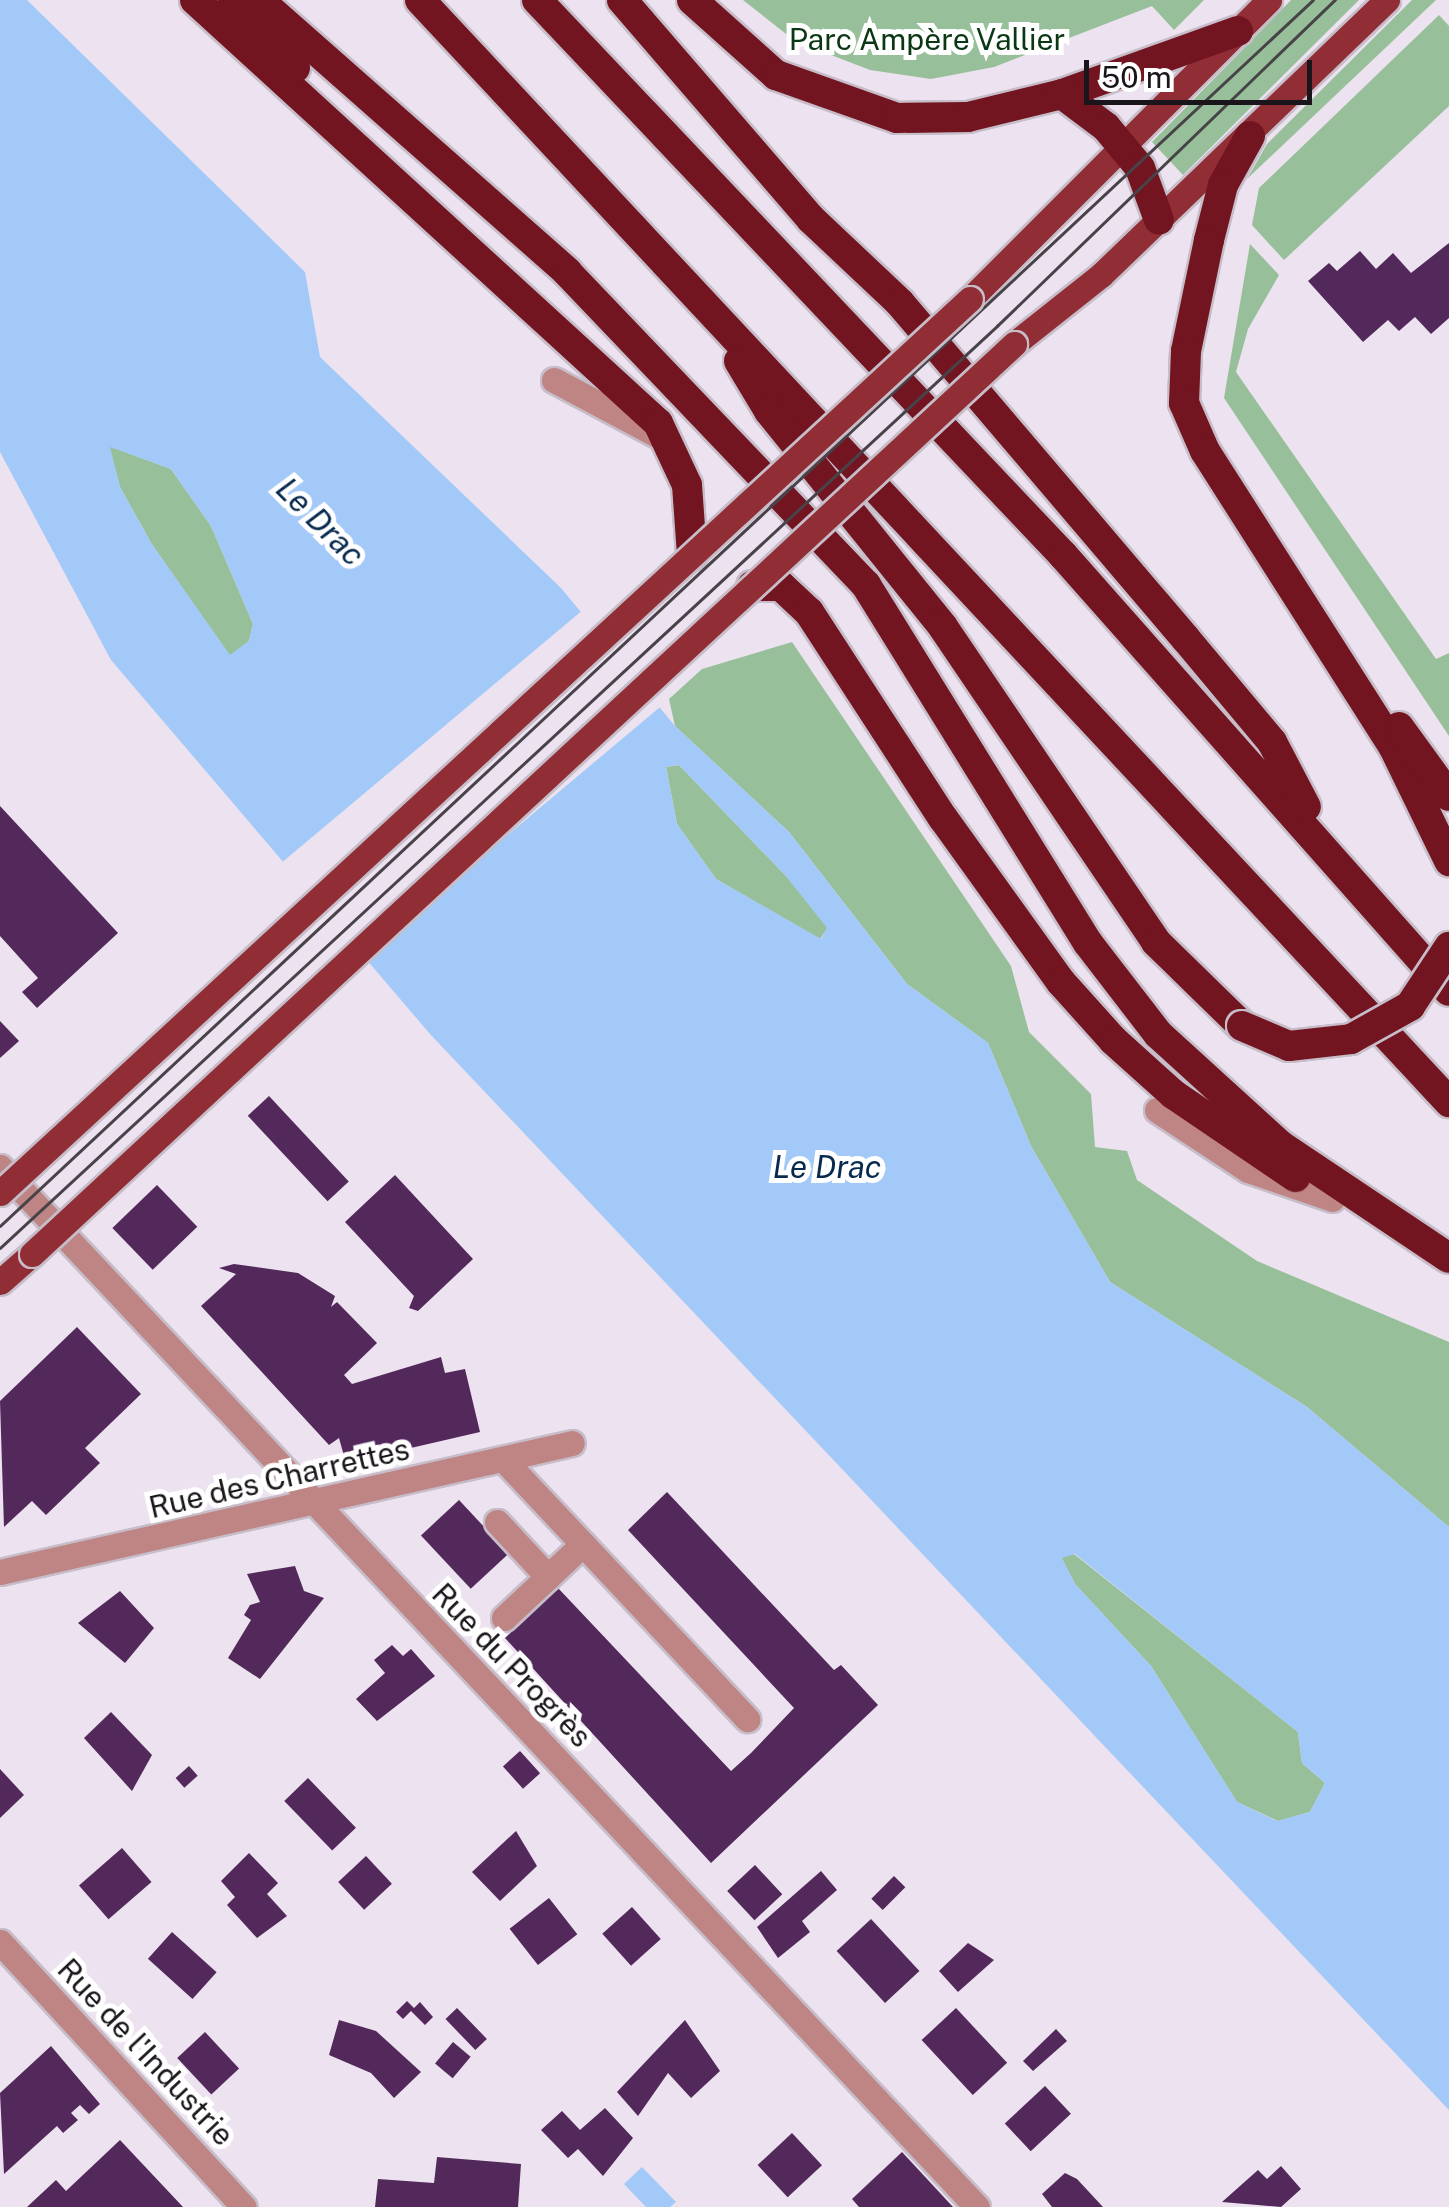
<!DOCTYPE html>
<meta charset="utf-8">
<style>
body{margin:0}
#map{position:relative;width:1449px;height:2207px;overflow:hidden;background:#ede2ef;font-family:"Public Sans",sans-serif}
div>[style]{position:absolute}
.green>*{inset:0;background:#97c09a}
.water>*{inset:0;background:#a2c9f8}
.pier>*{inset:0;background:#ede2ef;transform-origin:0 0}
.building>*{inset:0;background:#53295c;transform-origin:0 0}
.roads{filter:drop-shadow(2px 0 #c7bdc9) drop-shadow(-2px 0 #c7bdc9) drop-shadow(0 2px #c7bdc9) drop-shadow(0 -2px #c7bdc9)}
.minor>*{height:25px;margin:-12.5px;padding:0 12.5px;transform-origin:12.5px;border-radius:12.5px;background:#be8584}
.major>*{height:25px;margin:-12.5px;padding:0 12.5px;transform-origin:12.5px;border-radius:12.5px;background:#912d34}
.highway>*{height:30px;margin:-15px;padding:0 15px;transform-origin:15px;border-radius:15px;background:#731520}
.tram>*{height:2.5px;margin:-1.25px;padding:0 1.25px;transform-origin:1.25px;border-radius:1.25px;background:#484349}
.bridges{filter:drop-shadow(2px 0 #c7bdc9) drop-shadow(-2px 0 #c7bdc9) drop-shadow(0 2px #c7bdc9) drop-shadow(0 -2px #c7bdc9)}
.major-bridge>*{height:25px;margin:-12.5px;padding:0 12.5px;transform-origin:12.5px;border-radius:12.5px;background:#912d34}
.highway-bridge>*{height:30px;margin:-15px;padding:0 15px;transform-origin:15px;border-radius:15px;background:#731520}
span{translate:-50% -50%;white-space:nowrap;text-align:center;line-height:1.15;-webkit-text-stroke:10px #fff;paint-order:stroke}
.park-label{font-size:30px;color:#0b3714}
.street-label{font-size:30px;color:#19151a}
.water-label{font-size:32px;color:#082a4f;font-style:italic}
.scale{position:absolute;left:1084px;top:60px;width:228px;height:45px;box-sizing:border-box;border:5px solid #19151a;border-top:0;padding-left:12px;font-size:30px;line-height:35px;white-space:nowrap;color:#19151a;-webkit-text-stroke:8px #fff;paint-order:stroke}
</style>
<div id="map">
<div class="green">
<i style="clip-path:polygon(743px 0,1204px 0,1174px 30px,1152px 6px,994px 67px,931px 79px,870px 70px,795px 41px)"></i>
<i style="clip-path:polygon(1291px 0,1359px 0,1183px 175px,1152px 142px)"></i>
<i style="clip-path:polygon(1412px 0,1436px 0,1247px 179px,1267px 144px)"></i>
<i style="clip-path:polygon(1439px 15px,1449px 26px,1449px 106px,1284px 260px,1252px 225px,1259px 188px)"></i>
<i style="clip-path:polygon(1250px 244px,1279px 275px,1248px 329px,1236px 372px,1436px 659px,1449px 653px,1449px 736px,1224px 398px)"></i>
<i style="clip-path:polygon(109px 446px,171px 469px,211px 526px,253px 624px,249px 641px,230px 656px,151px 543px,120px 487px)"></i>
<i style="clip-path:polygon(792px 642px,1011px 966px,1029px 1032px,1091px 1094px,1095px 1147px,1127px 1151px,1137px 1180px,1257px 1261px,1449px 1342px,1449px 1527px,1307px 1407px,1110px 1282px,1031px 1146px,988px 1043px,907px 984px,789px 832px,675px 726px,669px 699px,702px 669px)"></i>
<i style="clip-path:polygon(679px 765px,786px 876px,828px 927px,820px 939px,716px 879px,677px 824px,666px 767px)"></i>
<i style="clip-path:polygon(1074px 1554px,1298px 1732px,1302px 1763px,1325px 1783px,1310px 1812px,1278px 1821px,1237px 1802px,1151px 1666px,1075px 1584px,1061px 1557px)"></i>
</div>
<div class="water">
<i style="clip-path:polygon(evenodd,0 0,27px 0,305px 272px,320px 357px,561px 588px,675px 726px,789px 832px,907px 984px,988px 1043px,1031px 1146px,1110px 1282px,1307px 1407px,1449px 1527px,1449px 2110px,430px 1034px,111px 660px,0 452px,0 0,110px 447px,171px 469px,211px 526px,253px 624px,249px 641px,230px 655px,151px 543px,120px 487px,110px 447px,0 0,679px 765px,786px 876px,827px 928px,821px 939px,716px 879px,677px 824px,666px 767px,679px 765px,0 0,1075px 1554px,1298px 1732px,1302px 1763px,1325px 1783px,1310px 1812px,1277px 1821px,1237px 1802px,1151px 1666px,1075px 1584px,1062px 1558px,1075px 1554px)"></i>
<i style="clip-path:polygon(642px 2167px,676px 2202px,670px 2207px,646px 2207px,624px 2184px)"></i>
</div>
<div class="pier">
<i style="left:584px;top:609px;width:124px;height:398px;rotate:50deg"></i>
</div>
<div class="building">
<i style="clip-path:polygon(1449px 243px,1449px 318px,1431px 334px,1415px 317px,1399px 331px,1388px 320px,1363px 342px,1308px 281px,1329px 263px,1337px 271px,1360px 251px,1376px 269px,1393px 253px,1411px 273px)"></i>
<i style="clip-path:polygon(0 806px,118px 933px,37px 1008px,22px 992px,38px 978px,0 936px)"></i>
<i style="clip-path:polygon(0 1021px,19px 1041px,0 1058px)"></i>
<i style="left:269px;top:1096px;width:117px;height:29px;rotate:47deg"></i>
<i style="clip-path:polygon(395px 1175px,473px 1259px,418px 1311px,409px 1308px,414px 1296px,345px 1222px)"></i>
<i style="left:157px;top:1185px;width:58px;height:62px;rotate:46deg"></i>
<i style="clip-path:polygon(234px 1264px,298px 1273px,335px 1296px,331px 1307px,337px 1302px,377px 1343px,344px 1375px,352px 1384px,441px 1357px,445px 1373px,465px 1369px,480px 1432px,346px 1463px,339px 1438px,329px 1445px,201px 1306px,236px 1274px,219px 1268px)"></i>
<i style="clip-path:polygon(77px 1327px,141px 1394px,85px 1448px,100px 1463px,46px 1515px,32px 1501px,4px 1527px,0 1401px)"></i>
<i style="clip-path:polygon(667px 1492px,834px 1670px,841px 1665px,878px 1705px,711px 1863px,505px 1638px,558px 1588px,731px 1771px,751px 1753px,794px 1708px,628px 1530px)"></i>
<i style="left:459px;top:1500px;width:73px;height:52px;rotate:47deg"></i>
<i style="clip-path:polygon(295px 1566px,304px 1591px,324px 1598px,260px 1679px,228px 1658px,251px 1620px,244px 1615px,250px 1605px,260px 1602px,247px 1574px)"></i>
<i style="clip-path:polygon(120px 1591px,154px 1628px,125px 1663px,78px 1623px)"></i>
<i style="clip-path:polygon(392px 1645px,403px 1656px,411px 1649px,435px 1676px,377px 1721px,356px 1699px,385px 1673px,374px 1660px)"></i>
<i style="clip-path:polygon(111px 1712px,152px 1755px,132px 1791px,84px 1738px)"></i>
<i style="left:520px;top:1751px;width:30px;height:23px;rotate:48deg"></i>
<i style="left:189px;top:1766px;width:13px;height:18px;rotate:48deg"></i>
<i style="clip-path:polygon(0 1769px,24px 1795px,0 1818px)"></i>
<i style="left:308px;top:1778px;width:69px;height:33px;rotate:46deg"></i>
<i style="clip-path:polygon(516px 1831px,537px 1866px,500px 1901px,472px 1872px)"></i>
<i style="left:122px;top:1848px;width:45px;height:57px;rotate:49deg"></i>
<i style="clip-path:polygon(249px 1853px,278px 1883px,267px 1894px,287px 1916px,257px 1938px,227px 1905px,235px 1897px,221px 1881px)"></i>
<i style="left:366px;top:1856px;width:38px;height:38px;rotate:47deg"></i>
<i style="left:755px;top:1865px;width:40px;height:38px;rotate:47deg"></i>
<i style="clip-path:polygon(821px 1871px,837px 1890px,802px 1921px,810px 1932px,778px 1958px,757px 1927px)"></i>
<i style="left:894px;top:1876px;width:16px;height:32px;rotate:45deg"></i>
<i style="left:549px;top:1898px;width:46px;height:50px;rotate:52deg"></i>
<i style="left:632px;top:1907px;width:43px;height:40px;rotate:48deg"></i>
<i style="left:871px;top:1919px;width:71px;height:47px;rotate:47deg"></i>
<i style="left:172px;top:1932px;width:60px;height:36px;rotate:42deg"></i>
<i style="clip-path:polygon(968px 1943px,994px 1960px,958px 1992px,939px 1971px)"></i>
<i style="clip-path:polygon(407px 2001px,414px 2008px,420px 2002px,433px 2017px,425px 2025px,411px 2011px,403px 2019px,396px 2012px)"></i>
<i style="left:457px;top:2008px;width:43px;height:16px;rotate:46deg"></i>
<i style="left:956px;top:2008px;width:75px;height:47px;rotate:47deg"></i>
<i style="clip-path:polygon(339px 2020px,376px 2031px,421px 2072px,394px 2098px,371px 2073px,329px 2055px)"></i>
<i style="clip-path:polygon(685px 2020px,720px 2071px,691px 2098px,668px 2073px,638px 2116px,617px 2092px)"></i>
<i style="clip-path:polygon(1056px 2029px,1067px 2041px,1033px 2071px,1023px 2061px)"></i>
<i style="left:205px;top:2032px;width:50px;height:38px;rotate:47deg"></i>
<i style="left:453px;top:2042px;width:23px;height:28px;rotate:40deg"></i>
<i style="clip-path:polygon(51px 2046px,100px 2104px,89px 2114px,80px 2105px,71px 2113px,78px 2120px,63px 2133px,57px 2126px,4px 2174px,0 2093px)"></i>
<i style="left:1045px;top:2086px;width:38px;height:55px;rotate:47deg"></i>
<i style="clip-path:polygon(605px 2108px,633px 2138px,603px 2176px,578px 2149px,568px 2158px,541px 2130px,562px 2111px,580px 2130px)"></i>
<i style="left:792px;top:2133px;width:44px;height:47px;rotate:47deg"></i>
<i style="clip-path:polygon(120px 2140px,183px 2207px,27px 2207px,56px 2180px,66px 2191px)"></i>
<i style="clip-path:polygon(902px 2152px,953px 2207px,859px 2207px,852px 2199px)"></i>
<i style="clip-path:polygon(437px 2157px,521px 2164px,518px 2207px,375px 2207px,378px 2179px,434px 2183px)"></i>
<i style="clip-path:polygon(1281px 2166px,1301px 2189px,1281px 2207px,1222px 2202px,1258px 2170px,1267px 2179px)"></i>
<i style="clip-path:polygon(1065px 2173px,1077px 2179px,1103px 2207px,1052px 2207px,1042px 2194px)"></i>
</div>
<div class="roads">
<div class="minor">
<i style="left:554px;top:380px;width:119px;rotate:28.1deg"></i>
<i style="left:1157px;top:1110px;width:109px;rotate:33.4deg"></i>
<i style="left:1248px;top:1170px;width:89px;rotate:19deg"></i>
<i style="left:0;top:1167px;width:1427px;rotate:46.79deg"></i>
<i style="left:503px;top:1459px;width:357px;rotate:46.8deg"></i>
<i style="left:497px;top:1522px;width:75px;rotate:47.2deg"></i>
<i style="left:0;top:1572px;width:586px;rotate:-12.71deg"></i>
<i style="left:504px;top:1618px;width:108px;rotate:-43.1deg"></i>
<i style="left:0;top:1942px;width:360px;rotate:47.4deg"></i>
</div>
<div class="major">
<i style="left:970px;top:299px;width:423px;rotate:-45deg"></i>
<i style="left:1014px;top:344px;width:111px;rotate:-38.4deg"></i>
<i style="left:1101px;top:275px;width:397px;rotate:-43.9deg"></i>
<i style="left:0;top:1282px;width:43px;rotate:-41.2deg"></i>
</div>
<div class="highway">
<i style="left:195px;top:0;width:627px;rotate:42.42deg"></i>
<i style="left:658px;top:423px;width:68px;rotate:64.9deg"></i>
<i style="left:687px;top:485px;width:70px;rotate:85.9deg"></i>
<i style="left:233px;top:0;width:92px;rotate:47.6deg"></i>
<i style="left:259px;top:0;width:411px;rotate:41.4deg"></i>
<i style="left:567px;top:272px;width:433px;rotate:46.3deg"></i>
<i style="left:866px;top:585px;width:421px;rotate:58.2deg"></i>
<i style="left:1088px;top:943px;width:115px;rotate:52.4deg"></i>
<i style="left:1158px;top:1034px;width:165px;rotate:42.3deg"></i>
<i style="left:1280px;top:1145px;width:203px;rotate:33.8deg"></i>
<i style="left:420px;top:0;width:1508px;rotate:46.96deg"></i>
<i style="left:537px;top:0;width:765px;rotate:46.54deg"></i>
<i style="left:1063px;top:555px;width:582px;rotate:48.48deg"></i>
<i style="left:622px;top:0;width:289px;rotate:49.2deg"></i>
<i style="left:811px;top:219px;width:122px;rotate:43.3deg"></i>
<i style="left:900px;top:303px;width:441px;rotate:49.6deg"></i>
<i style="left:1186px;top:639px;width:134px;rotate:50.1deg"></i>
<i style="left:1272px;top:742px;width:73px;rotate:62.4deg"></i>
<i style="left:692px;top:0;width:113px;rotate:41.8deg"></i>
<i style="left:776px;top:75px;width:128px;rotate:19.6deg"></i>
<i style="left:897px;top:118px;width:71px;rotate:-0.8deg"></i>
<i style="left:968px;top:117px;width:97px;rotate:-13.7deg"></i>
<i style="left:1062px;top:94px;width:187px;rotate:-19.7deg"></i>
<i style="left:1062px;top:94px;width:55px;rotate:36.9deg"></i>
<i style="left:1106px;top:127px;width:53px;rotate:50.3deg"></i>
<i style="left:1140px;top:168px;width:55px;rotate:69.9deg"></i>
<i style="left:1250px;top:136px;width:56px;rotate:118.9deg"></i>
<i style="left:1223px;top:185px;width:57px;rotate:104.3deg"></i>
<i style="left:1209px;top:240px;width:113px;rotate:101.7deg"></i>
<i style="left:1186px;top:351px;width:52px;rotate:92.2deg"></i>
<i style="left:1184px;top:403px;width:52px;rotate:66.4deg"></i>
<i style="left:1205px;top:451px;width:352px;rotate:57.5deg"></i>
<i style="left:1394px;top:748px;width:126px;rotate:64deg"></i>
<i style="left:739px;top:361px;width:58px;rotate:59deg"></i>
<i style="left:769px;top:411px;width:277px;rotate:51.1deg"></i>
<i style="left:943px;top:627px;width:380px;rotate:55.9deg"></i>
<i style="left:1156px;top:942px;width:120px;rotate:44.3deg"></i>
<i style="left:752px;top:586px;width:29px"></i>
<i style="left:781px;top:586px;width:38px;rotate:43deg"></i>
<i style="left:809px;top:612px;width:246px;rotate:57deg"></i>
<i style="left:943px;top:818px;width:202px;rotate:54.3deg"></i>
<i style="left:1061px;top:982px;width:78px;rotate:48.1deg"></i>
<i style="left:1113px;top:1040px;width:81px;rotate:42deg"></i>
<i style="left:1173px;top:1094px;width:148px;rotate:34.2deg"></i>
<i style="left:1399px;top:727px;width:85px;rotate:54.1deg"></i>
</div>
</div>
<div class="tram">
<i style="left:0;top:1226px;width:1796px;rotate:-43.04deg"></i>
<i style="left:0;top:1248px;width:1358px;rotate:-42.76deg"></i>
<i style="left:997px;top:326px;width:470px;rotate:-44deg"></i>
</div>
<div class="bridges">
<div class="major-bridge">
<i style="left:0;top:1193px;width:1319px;rotate:-42.67deg"></i>
<i style="left:32px;top:1254px;width:1339px;rotate:-42.82deg"></i>
</div>
<div class="highway-bridge">
<i style="left:1242px;top:1026px;width:51px;rotate:23.1deg"></i>
<i style="left:1289px;top:1046px;width:62px;rotate:-6.4deg"></i>
<i style="left:1351px;top:1039px;width:68px;rotate:-29.2deg"></i>
<i style="left:1410px;top:1006px;width:71px;rotate:-56.5deg"></i>
</div>
</div>
<div class="park-label">
<span style="left:927px;top:39px">Parc Ampère Vallier</span>
</div>
<div class="street-label">
<span style="left:279px;top:1478px;rotate:-13deg">Rue des Charrettes</span>
<span style="left:512px;top:1665px;rotate:46deg">Rue du Progrès</span>
<span style="left:146px;top:2052px;rotate:47deg">Rue de l'Industrie</span>
</div>
<div class="water-label">
<span style="left:320px;top:522px;rotate:45deg">Le Drac</span>
<span style="left:827px;top:1167px">Le Drac</span>
</div>
<div class="scale">50 m</div>
</div>
